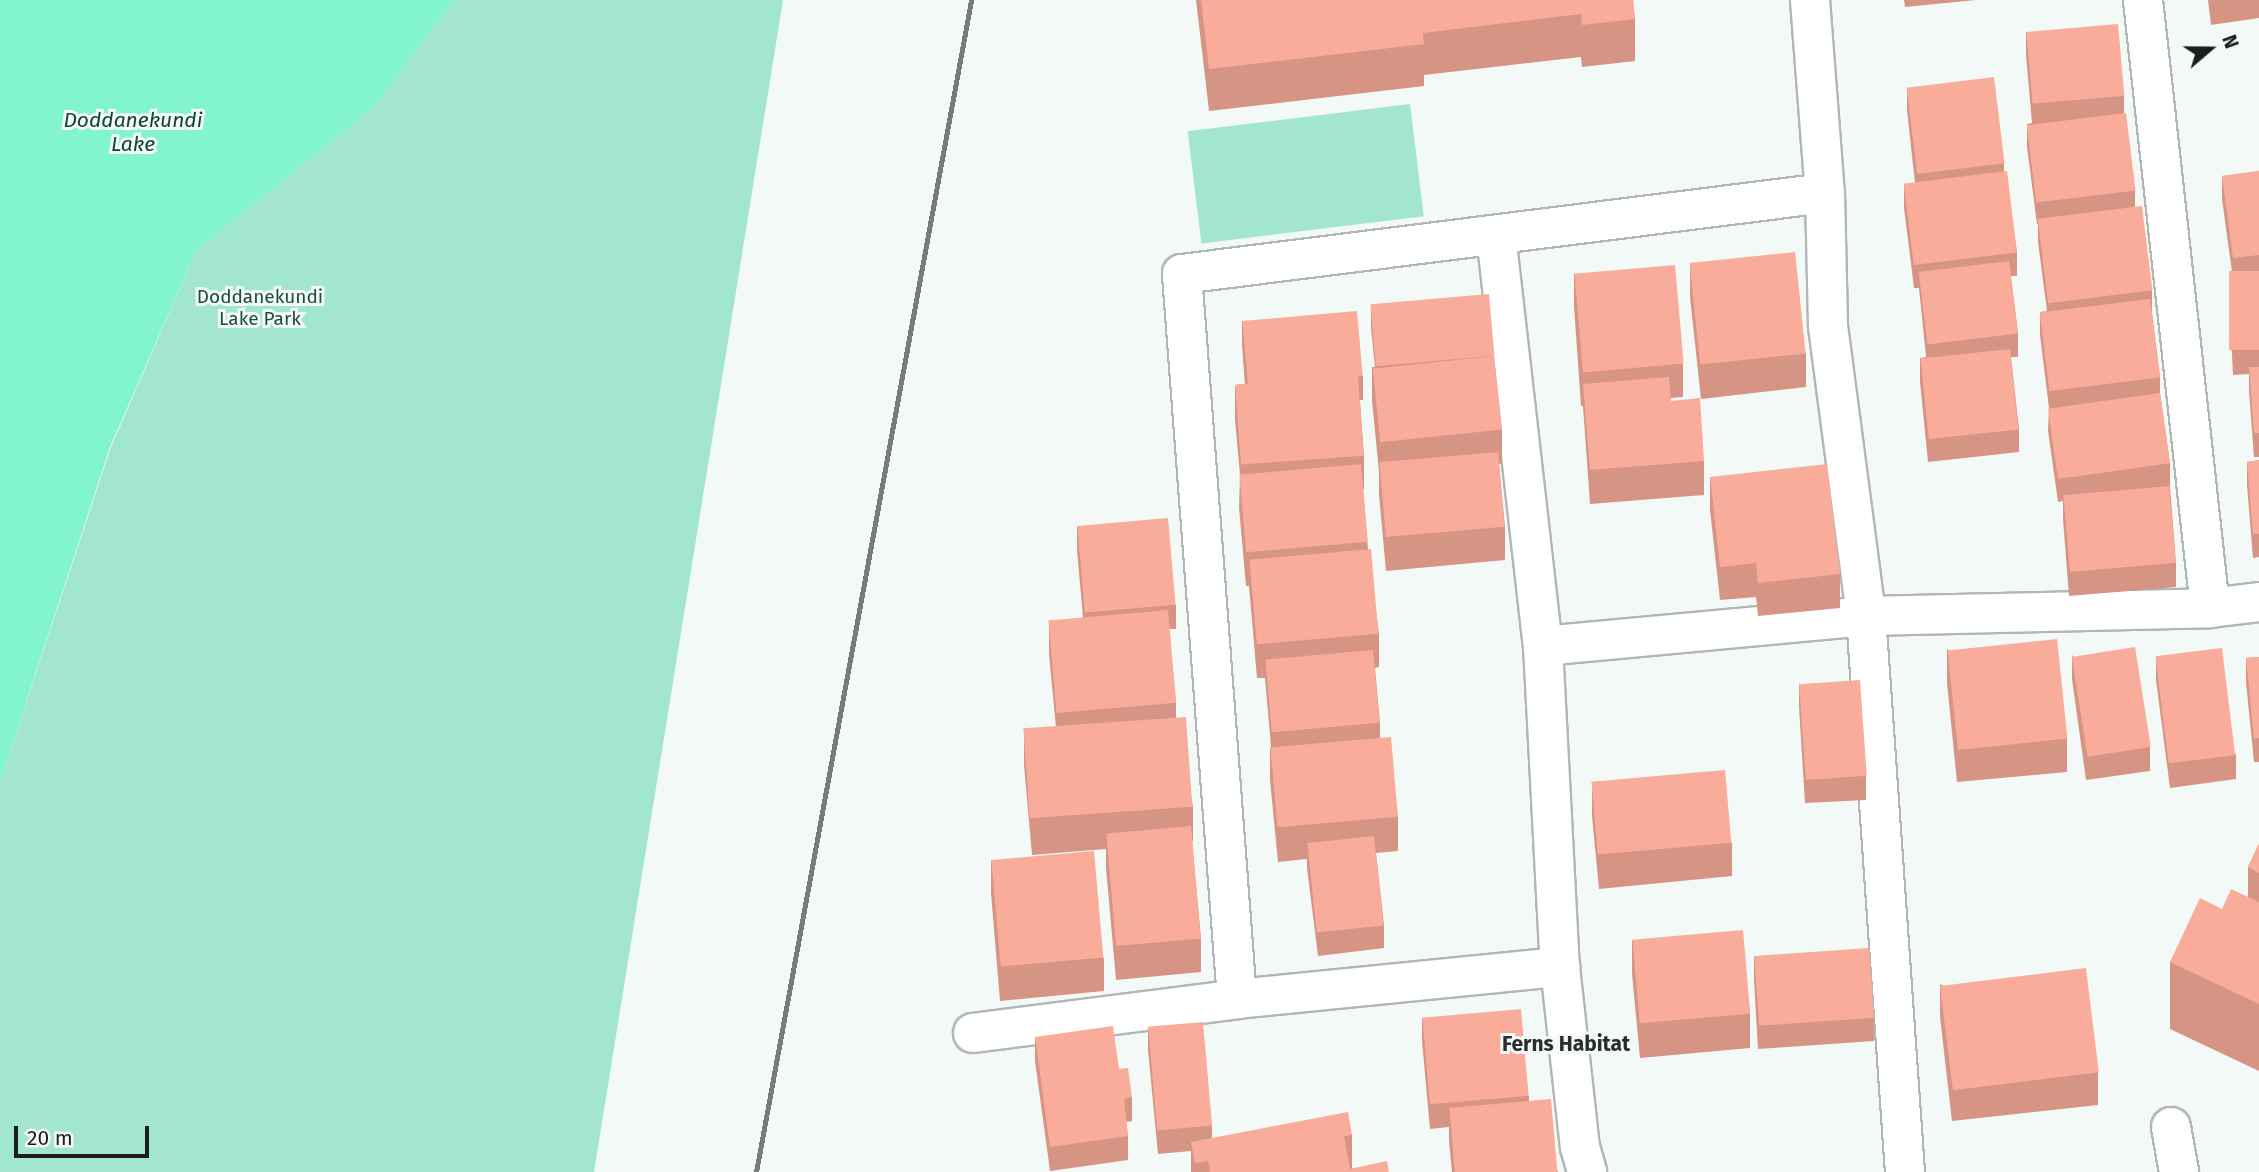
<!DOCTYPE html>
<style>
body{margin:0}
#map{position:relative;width:2259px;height:1172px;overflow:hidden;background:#f2f9f6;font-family:"Fira Sans",sans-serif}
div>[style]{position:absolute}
.green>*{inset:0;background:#a1e6cd;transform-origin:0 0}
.water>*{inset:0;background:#82f4cf}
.roads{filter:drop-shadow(2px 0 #b0b7b4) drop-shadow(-2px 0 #b0b7b4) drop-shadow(0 2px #b0b7b4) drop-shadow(0 -2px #b0b7b4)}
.minor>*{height:38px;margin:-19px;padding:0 19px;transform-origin:19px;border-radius:19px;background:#fff}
.rail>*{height:5px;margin:-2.5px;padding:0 2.5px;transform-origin:2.5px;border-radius:2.5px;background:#777b79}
.wall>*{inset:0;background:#d69484}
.building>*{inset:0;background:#f9ac9a;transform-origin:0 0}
span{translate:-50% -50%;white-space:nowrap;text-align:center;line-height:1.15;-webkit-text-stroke:6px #f2f9f6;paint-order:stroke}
.park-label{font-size:19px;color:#1b4d3e}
.water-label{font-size:21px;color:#114435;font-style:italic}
.neighbourhood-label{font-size:21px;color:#292e2c;font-weight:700}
.north{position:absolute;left:2175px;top:14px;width:70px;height:70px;-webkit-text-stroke:5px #f2f9f6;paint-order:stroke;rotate:70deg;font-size:19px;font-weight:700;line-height:28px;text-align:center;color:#1c1e1d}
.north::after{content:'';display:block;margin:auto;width:24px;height:32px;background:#1c1e1d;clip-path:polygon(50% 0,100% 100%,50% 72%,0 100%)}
.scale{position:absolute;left:14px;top:1126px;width:135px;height:32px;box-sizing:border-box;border:4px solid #1c1e1d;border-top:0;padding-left:9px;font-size:21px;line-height:24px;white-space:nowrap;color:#1c1e1d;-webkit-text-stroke:5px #f2f9f6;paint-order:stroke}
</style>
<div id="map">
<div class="green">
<i style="clip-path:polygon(454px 0,783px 0,594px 1172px,0 1172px,0 781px,111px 447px,196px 251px,375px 106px)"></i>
<i style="left:1410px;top:104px;width:113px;height:224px;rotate:83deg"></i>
</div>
<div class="water">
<i style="clip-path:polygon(0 0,454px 0,375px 106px,196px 251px,110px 447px,0 781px)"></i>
</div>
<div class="roads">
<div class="minor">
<i style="left:1810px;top:0;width:194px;rotate:85.6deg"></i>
<i style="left:1825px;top:193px;width:133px;rotate:88.7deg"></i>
<i style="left:1828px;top:326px;width:292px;rotate:82.5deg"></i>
<i style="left:1866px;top:616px;width:557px;rotate:85.99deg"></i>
<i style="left:2143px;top:0;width:612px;rotate:83.71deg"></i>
<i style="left:1496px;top:235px;width:414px;rotate:83.5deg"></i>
<i style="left:1543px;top:646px;width:321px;rotate:87deg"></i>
<i style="left:1560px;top:967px;width:181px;rotate:83.7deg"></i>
<i style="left:1580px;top:1147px;width:26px;rotate:74deg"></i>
<i style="left:1543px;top:646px;width:324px;rotate:-5.3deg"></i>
<i style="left:1866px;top:616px;width:344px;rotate:-1.3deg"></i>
<i style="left:2210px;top:608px;width:49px;rotate:-7deg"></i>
<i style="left:1237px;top:999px;width:727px;rotate:-94.34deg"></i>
<i style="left:1182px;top:274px;width:648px;rotate:-7.18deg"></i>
<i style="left:973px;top:1033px;width:266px;rotate:-7.3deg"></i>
<i style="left:1237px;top:999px;width:325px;rotate:-5.7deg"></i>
<i style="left:2171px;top:1127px;width:46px;rotate:79.9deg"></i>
</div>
</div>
<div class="rail">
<i style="left:756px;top:1172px;width:1192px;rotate:-79.6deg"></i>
</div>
<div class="wall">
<i style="clip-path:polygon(1196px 0,1633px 0,1635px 19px,1635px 61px,1582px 67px,1581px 57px,1424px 75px,1424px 86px,1209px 111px)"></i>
<i style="clip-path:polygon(1904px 0,1976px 0,1905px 7px)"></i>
<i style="clip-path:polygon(2208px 0,2259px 0,2259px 18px,2211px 25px)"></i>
<i style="clip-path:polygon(2026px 32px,2124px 96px,2124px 113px,2135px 190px,2135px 207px,2152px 290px,2152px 312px,2160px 377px,2160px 393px,2170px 463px,2170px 487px,2176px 563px,2176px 587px,2069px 596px,2063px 519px,2063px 501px,2058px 502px,2048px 431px,2049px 408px,2040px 335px,2040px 312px,2047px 311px,2038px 242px,2038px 224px,2037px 224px,2027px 147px,2027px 124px,2032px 123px,2026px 55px)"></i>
<i style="clip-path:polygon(1907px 87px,2004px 163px,2004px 172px,2017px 252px,2017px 276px,2011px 276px,2018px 333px,2018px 357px,2011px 357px,2019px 429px,2019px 452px,1928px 462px,1920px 382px,1920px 358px,1926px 357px,1919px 288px,1914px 288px,1904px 208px,1904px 184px,1915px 183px,1907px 110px)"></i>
<i style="clip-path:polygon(2259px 171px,2259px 457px,2254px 457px,2249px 391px,2249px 374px,2233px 375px,2229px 296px,2229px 272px,2232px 272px,2222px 199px,2222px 176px)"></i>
<i style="clip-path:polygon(1690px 264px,1806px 353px,1806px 387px,1701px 399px,1690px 297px)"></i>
<i style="clip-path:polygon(1574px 273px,1683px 364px,1683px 397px,1671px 398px,1671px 401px,1704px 461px,1704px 495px,1590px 504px,1583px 406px,1581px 406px,1574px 306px)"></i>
<i style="clip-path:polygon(1371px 305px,1494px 356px,1502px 430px,1502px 463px,1499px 464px,1505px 527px,1505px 560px,1386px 571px,1379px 495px,1379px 472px,1372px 401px,1372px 367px,1375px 367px,1371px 328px)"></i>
<i style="clip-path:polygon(1242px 321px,1363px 376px,1363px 400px,1360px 400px,1364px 456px,1364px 489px,1363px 489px,1368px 549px,1379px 634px,1379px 667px,1375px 668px,1380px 723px,1380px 738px,1398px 817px,1398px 851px,1376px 853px,1384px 925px,1384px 948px,1318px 956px,1307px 868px,1307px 859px,1278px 862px,1270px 780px,1270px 747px,1271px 747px,1265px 678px,1257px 678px,1249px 586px,1246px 586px,1239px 508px,1240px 474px,1235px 420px,1235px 387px,1245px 386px,1242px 345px)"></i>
<i style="clip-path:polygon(2259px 460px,2259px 557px,2253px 558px,2247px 485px,2247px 462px)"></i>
<i style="clip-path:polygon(1710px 477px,1840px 574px,1840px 608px,1758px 616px,1756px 597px,1720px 600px,1710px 510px)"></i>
<i style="clip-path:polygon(1077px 526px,1176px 605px,1176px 629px,1169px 629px,1176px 703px,1176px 718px,1193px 807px,1193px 841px,1192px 841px,1201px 939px,1201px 972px,1116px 980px,1106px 868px,1106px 849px,1032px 855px,1024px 765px,1024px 731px,1056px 728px,1049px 654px,1049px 621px,1083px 618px,1077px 550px)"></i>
<i style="clip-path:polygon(1947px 649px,2067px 738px,2067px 772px,1957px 782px,1947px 683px)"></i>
<i style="clip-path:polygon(2072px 655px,2150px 747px,2150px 771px,2086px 780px,2072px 679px)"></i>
<i style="clip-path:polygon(2156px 657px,2236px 755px,2236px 779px,2170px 788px,2156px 680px)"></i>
<i style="clip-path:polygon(2259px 657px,2259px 762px,2254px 762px,2246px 682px,2246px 658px)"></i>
<i style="clip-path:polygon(1799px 683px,1866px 776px,1866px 800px,1805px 803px,1799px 707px)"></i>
<i style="clip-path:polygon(1592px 782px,1732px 843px,1732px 876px,1599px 889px,1592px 816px)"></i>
<i style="clip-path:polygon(2259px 844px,2259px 1071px,2170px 1029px,2170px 962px,2248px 897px,2248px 867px)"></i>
<i style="clip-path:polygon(991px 860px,1104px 958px,1104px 991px,1000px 1001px,991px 893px)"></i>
<i style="clip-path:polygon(1632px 940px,1750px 1014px,1750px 1048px,1640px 1058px,1632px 974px)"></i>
<i style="clip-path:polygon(1754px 956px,1874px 1018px,1874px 1041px,1758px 1049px,1754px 980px)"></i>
<i style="clip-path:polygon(1940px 984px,2098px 1072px,2098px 1105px,1952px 1121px,1940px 1017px)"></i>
<i style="clip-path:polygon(1422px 1018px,1529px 1096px,1529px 1101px,1558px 1172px,1452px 1172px,1449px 1141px,1449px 1127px,1430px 1129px,1422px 1041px)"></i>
<i style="clip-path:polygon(1148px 1027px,1212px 1126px,1212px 1138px,1352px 1135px,1352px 1168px,1389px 1172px,1191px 1172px,1191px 1151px,1158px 1154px,1148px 1050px)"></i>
<i style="clip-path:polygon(1035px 1037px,1119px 1069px,1132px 1097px,1132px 1121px,1126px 1122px,1128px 1136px,1128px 1160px,1050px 1171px,1035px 1061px)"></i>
</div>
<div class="building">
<i style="clip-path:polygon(1201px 0,1633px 0,1635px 19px,1582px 25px,1581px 14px,1423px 33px,1424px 44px,1209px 69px)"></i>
<i style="left:2118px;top:24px;width:72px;height:92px;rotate:85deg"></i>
<i style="left:1994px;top:77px;width:87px;height:88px;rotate:83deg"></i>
<i style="left:2126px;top:113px;width:78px;height:100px;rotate:83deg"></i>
<i style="left:2007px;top:171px;width:82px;height:104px;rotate:83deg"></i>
<i style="clip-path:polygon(2259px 171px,2259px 255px,2233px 258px,2222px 176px)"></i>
<i style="left:2142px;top:206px;width:85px;height:105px;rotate:83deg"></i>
<i style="left:1795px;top:252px;width:102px;height:106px;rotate:84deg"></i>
<i style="left:2009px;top:261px;width:73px;height:91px;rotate:83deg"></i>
<i style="left:1675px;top:265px;width:99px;height:101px;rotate:85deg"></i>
<i style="left:2259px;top:271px;width:79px;height:30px;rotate:90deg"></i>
<i style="left:1489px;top:294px;width:62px;height:119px;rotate:85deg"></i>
<i style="left:2150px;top:299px;width:79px;height:111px;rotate:83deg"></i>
<i style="left:1357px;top:311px;width:65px;height:115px;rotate:85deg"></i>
<i style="left:2010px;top:349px;width:81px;height:90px;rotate:84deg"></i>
<i style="left:1494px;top:356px;width:74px;height:122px;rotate:84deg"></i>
<i style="clip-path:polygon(2249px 367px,2259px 367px,2259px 433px,2254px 433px)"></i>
<i style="left:1358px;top:376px;width:80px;height:123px;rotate:86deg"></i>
<i style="clip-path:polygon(1669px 377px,1671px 401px,1700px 398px,1704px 461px,1590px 470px,1583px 384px)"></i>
<i style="left:2160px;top:393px;width:71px;height:113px;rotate:82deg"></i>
<i style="left:1498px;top:452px;width:75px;height:119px;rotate:85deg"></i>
<i style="clip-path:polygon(2259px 460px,2259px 534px,2253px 534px,2247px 462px)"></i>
<i style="left:1361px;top:464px;width:78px;height:122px;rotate:85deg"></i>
<i style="clip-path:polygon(1827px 464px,1840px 574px,1758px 583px,1756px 563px,1720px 567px,1710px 477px)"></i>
<i style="left:2169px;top:486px;width:77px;height:106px;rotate:85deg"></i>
<i style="left:1168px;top:518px;width:87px;height:91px;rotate:85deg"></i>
<i style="left:1371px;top:549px;width:85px;height:122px;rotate:85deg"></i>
<i style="left:1168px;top:610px;width:93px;height:120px;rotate:85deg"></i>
<i style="left:2057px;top:639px;width:100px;height:110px;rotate:84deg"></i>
<i style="left:2135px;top:647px;width:101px;height:64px;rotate:81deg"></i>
<i style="left:2222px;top:648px;width:108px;height:67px;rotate:83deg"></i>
<i style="left:1373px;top:650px;width:73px;height:108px;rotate:85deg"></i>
<i style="clip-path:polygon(2259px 657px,2259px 738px,2254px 739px,2246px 658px)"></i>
<i style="left:1860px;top:680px;width:96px;height:61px;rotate:86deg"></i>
<i style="left:1186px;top:717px;width:90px;height:163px;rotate:86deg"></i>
<i style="left:1391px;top:737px;width:80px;height:121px;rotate:85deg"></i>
<i style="left:1725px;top:770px;width:73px;height:134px;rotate:85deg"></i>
<i style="left:1191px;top:826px;width:113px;height:85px;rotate:85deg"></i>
<i style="left:1374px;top:836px;width:90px;height:67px;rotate:84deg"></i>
<i style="clip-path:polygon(2259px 844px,2259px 873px,2248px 867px)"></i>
<i style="left:1094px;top:851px;width:107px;height:103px;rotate:85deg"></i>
<i style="clip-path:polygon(2231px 889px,2259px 902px,2259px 1004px,2170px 962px,2200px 898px,2222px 909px)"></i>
<i style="left:1743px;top:930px;width:84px;height:111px;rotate:85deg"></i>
<i style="left:1869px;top:948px;width:70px;height:115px;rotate:86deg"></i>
<i style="left:2086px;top:968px;width:105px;height:147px;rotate:83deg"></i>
<i style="left:1521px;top:1009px;width:87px;height:99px;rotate:85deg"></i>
<i style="left:1203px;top:1022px;width:104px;height:55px;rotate:85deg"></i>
<i style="clip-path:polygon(1113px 1026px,1119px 1069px,1128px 1068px,1132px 1097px,1124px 1099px,1128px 1136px,1050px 1147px,1035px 1037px)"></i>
<i style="left:1551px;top:1099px;width:73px;height:102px;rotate:85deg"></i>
<i style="clip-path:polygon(1348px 1112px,1352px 1135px,1344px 1136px,1350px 1169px,1387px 1161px,1389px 1172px,1210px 1172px,1208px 1161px,1195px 1163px,1191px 1142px)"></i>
</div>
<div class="park-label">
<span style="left:260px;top:308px">Doddanekundi<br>Lake Park</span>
</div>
<div class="water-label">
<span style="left:133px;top:132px">Doddanekundi<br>Lake</span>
</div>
<div class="neighbourhood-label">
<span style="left:1566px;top:1044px">Ferns Habitat</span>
</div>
<div class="north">N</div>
<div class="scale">20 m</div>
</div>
